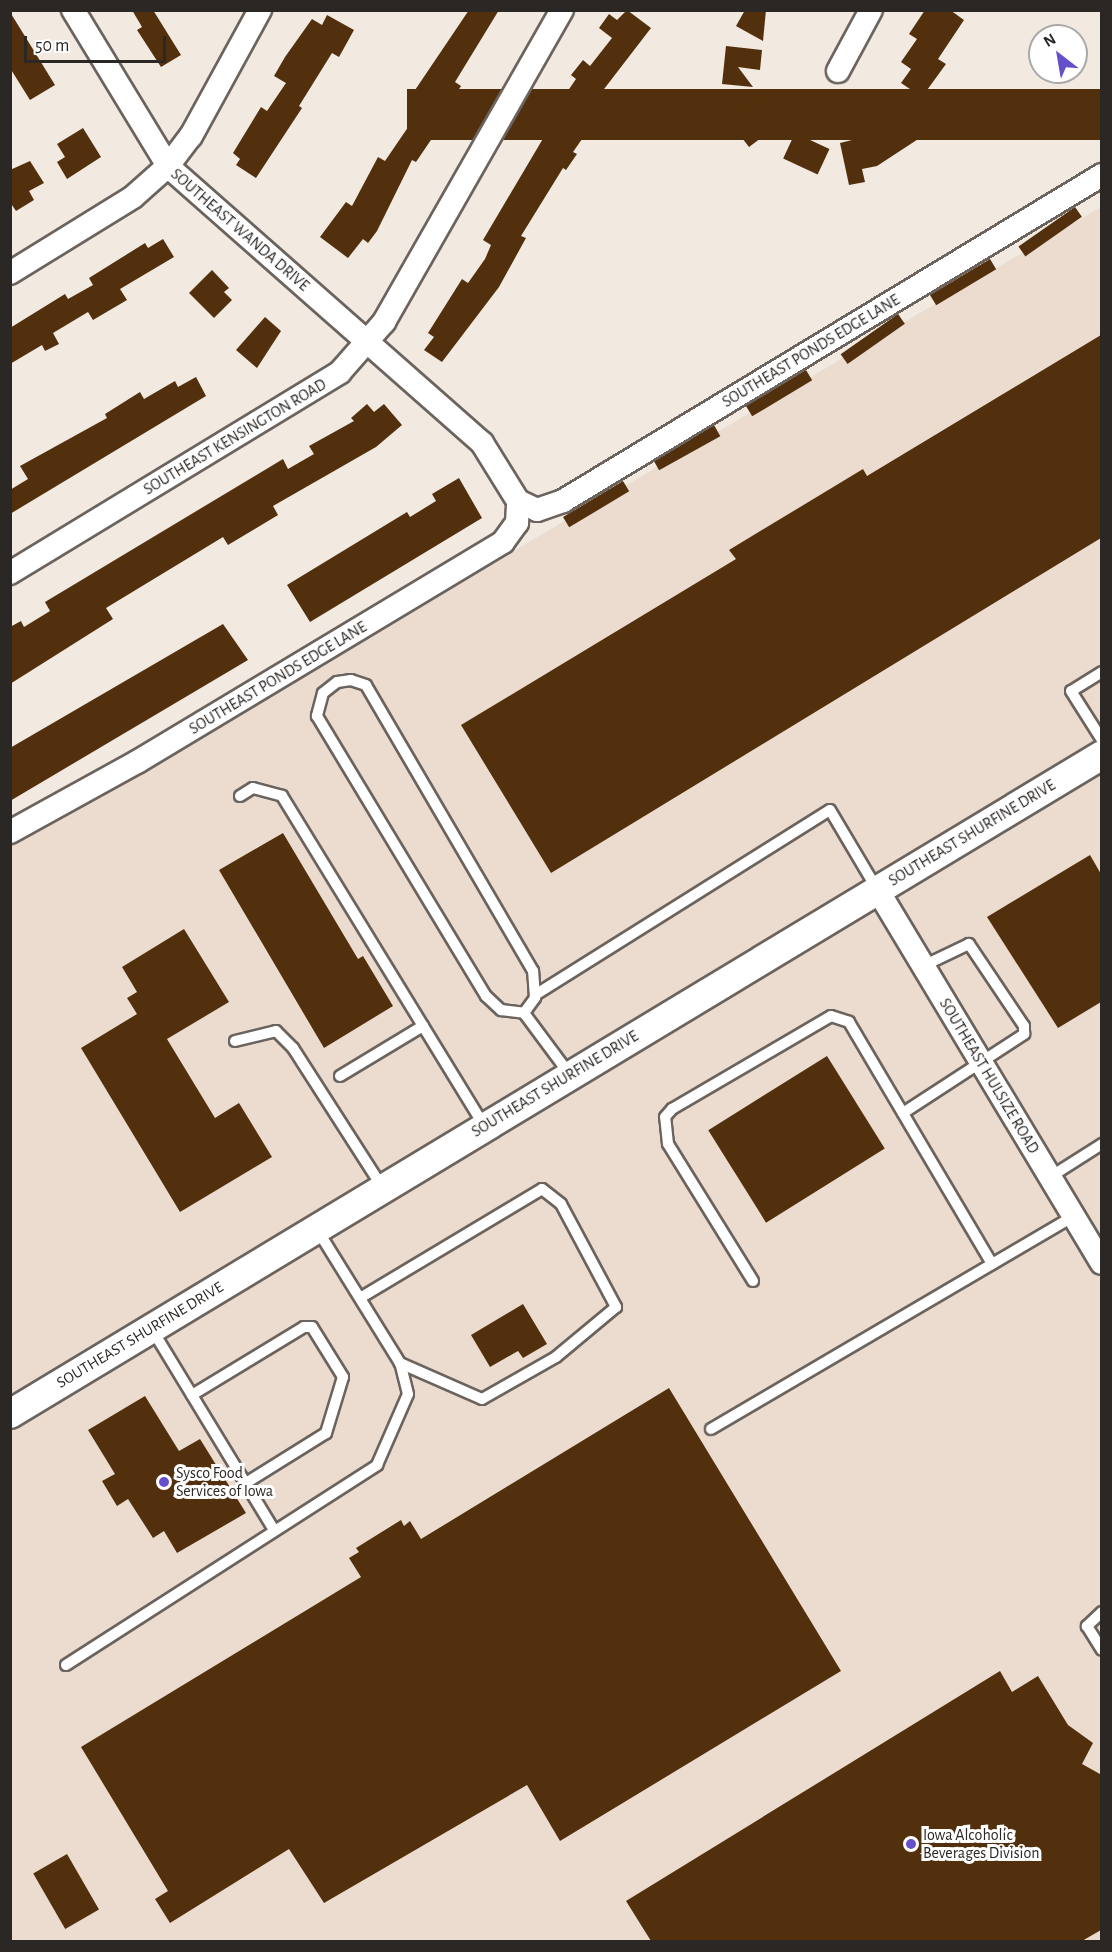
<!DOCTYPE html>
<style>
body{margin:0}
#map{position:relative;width:1112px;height:1952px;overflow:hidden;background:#f2e9e1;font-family:"Alegreya Sans",sans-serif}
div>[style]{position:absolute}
.built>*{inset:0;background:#ecdcd0}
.building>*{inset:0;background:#53300d;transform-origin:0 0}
.roads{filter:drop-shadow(2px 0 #6b635d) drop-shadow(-2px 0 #6b635d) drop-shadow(0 2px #6b635d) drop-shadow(0 -2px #6b635d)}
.service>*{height:10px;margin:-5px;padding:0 5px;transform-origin:5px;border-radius:5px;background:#fff}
.minor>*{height:22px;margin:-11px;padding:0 11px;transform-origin:11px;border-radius:11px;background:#fff}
.tertiary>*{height:28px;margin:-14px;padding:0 14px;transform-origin:14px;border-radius:14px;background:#fff}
.dots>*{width:16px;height:16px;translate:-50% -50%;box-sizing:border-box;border:3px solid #fff;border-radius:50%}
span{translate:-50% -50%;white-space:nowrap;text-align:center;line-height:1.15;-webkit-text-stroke:6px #fff;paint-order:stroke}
.street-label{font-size:16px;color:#2b2724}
.poi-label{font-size:16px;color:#2b2724}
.left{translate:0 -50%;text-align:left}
.frame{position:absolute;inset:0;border:12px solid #2b2724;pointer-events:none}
.north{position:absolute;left:1028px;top:24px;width:60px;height:60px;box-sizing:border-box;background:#fff;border:2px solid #aaa9a7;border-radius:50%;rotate:329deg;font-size:16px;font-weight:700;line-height:24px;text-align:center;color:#2b2724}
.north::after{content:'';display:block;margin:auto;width:21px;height:27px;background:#664fc8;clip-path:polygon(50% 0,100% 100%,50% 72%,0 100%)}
.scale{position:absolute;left:24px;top:36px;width:142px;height:27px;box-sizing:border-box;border:3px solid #2b2724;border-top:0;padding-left:8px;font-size:18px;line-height:21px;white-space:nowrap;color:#2b2724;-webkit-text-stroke:4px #fff;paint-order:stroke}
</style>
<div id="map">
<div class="built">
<i style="clip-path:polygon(1101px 207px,1101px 1941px,11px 1941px,10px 846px)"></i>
</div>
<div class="building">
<i style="clip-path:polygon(132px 10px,153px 10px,181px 55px,161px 67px,137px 30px,142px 27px)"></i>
<i style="clip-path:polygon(469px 10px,499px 10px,455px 82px,461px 86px,451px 102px,443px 97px,434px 111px,411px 96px)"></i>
<i style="clip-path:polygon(627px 10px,651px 28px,591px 106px,600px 113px,573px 152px,577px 154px,566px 170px,563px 168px,521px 236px,526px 238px,499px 287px,442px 362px,424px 350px,434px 337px,428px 333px,462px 279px,468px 283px,485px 259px,491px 245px,483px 240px,554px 120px,550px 117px,576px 79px,571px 75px,583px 60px,590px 66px,612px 38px,599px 28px,609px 14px,617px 20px)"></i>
<i style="clip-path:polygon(745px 10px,766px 10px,763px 41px,736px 26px)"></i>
<i style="clip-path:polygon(925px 10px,950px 10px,964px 20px,938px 59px,946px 64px,922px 97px,901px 83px,911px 69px,901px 62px,917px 39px,909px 34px)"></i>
<i style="clip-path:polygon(10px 12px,55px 85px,30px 100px,10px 68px)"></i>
<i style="clip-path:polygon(327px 15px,354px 30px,339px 57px,332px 53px,299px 106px,302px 108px,256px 178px,236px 165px,240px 159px,233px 153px,261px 107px,267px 111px,286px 83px,274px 76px,285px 57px,312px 19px,322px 25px)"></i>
<i style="clip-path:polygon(726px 46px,762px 50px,760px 70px,738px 67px,753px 87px,722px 84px)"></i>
<i style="left:1101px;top:89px;width:51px;height:694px;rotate:90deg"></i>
<i style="clip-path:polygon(759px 94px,781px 123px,749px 147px,739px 134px,746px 129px,734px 113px)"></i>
<i style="clip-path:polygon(911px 98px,932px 130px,877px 166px,862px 169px,865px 182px,849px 185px,840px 143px,872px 135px,896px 119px,891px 112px)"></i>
<i style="clip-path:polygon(415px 117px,437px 131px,416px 162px,412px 160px,377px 231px,368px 243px,363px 239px,348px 258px,320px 237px,346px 202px,352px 206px,378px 157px,385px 161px)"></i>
<i style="clip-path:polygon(83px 128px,101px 157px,67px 179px,57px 162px,65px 157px,57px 144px)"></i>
<i style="left:795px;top:133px;width:38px;height:28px;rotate:25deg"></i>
<i style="clip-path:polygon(30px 161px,44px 183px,29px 191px,34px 200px,16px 211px,10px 202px,10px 170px)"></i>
<i style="left:1075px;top:207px;width:12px;height:69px;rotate:55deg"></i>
<i style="clip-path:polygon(163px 239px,174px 257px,120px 289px,127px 300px,93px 320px,88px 312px,53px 333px,59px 344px,45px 351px,42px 345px,10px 364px,10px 328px,65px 294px,68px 299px,93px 285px,89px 278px,145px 243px,148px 248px)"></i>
<i style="left:990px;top:259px;width:12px;height:70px;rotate:59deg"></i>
<i style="clip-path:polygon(212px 270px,229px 288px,224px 292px,232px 300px,214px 318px,189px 293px)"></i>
<i style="left:898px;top:314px;width:12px;height:70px;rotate:55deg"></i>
<i style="clip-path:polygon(265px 317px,281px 331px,257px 368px,236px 350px)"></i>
<i style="clip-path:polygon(1101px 335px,1101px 538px,551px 873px,461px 725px,736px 559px,729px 550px,863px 469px,867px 476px)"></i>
<i style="left:806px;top:370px;width:12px;height:70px;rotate:59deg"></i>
<i style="clip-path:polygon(196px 377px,206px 396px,10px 514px,10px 490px,28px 479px,20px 466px,107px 418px,105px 414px,140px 392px,144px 399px,175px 381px,178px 387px)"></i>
<i style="clip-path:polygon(367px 404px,374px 412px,384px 404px,402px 425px,376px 447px,273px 506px,278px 515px,228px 545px,223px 537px,106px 608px,113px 619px,10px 684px,10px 627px,21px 621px,24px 627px,50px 611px,45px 602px,283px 459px,288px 469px,314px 454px,309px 446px,354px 421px,351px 418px)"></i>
<i style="left:714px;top:425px;width:13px;height:70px;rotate:61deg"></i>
<i style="clip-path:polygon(459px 478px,482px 518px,310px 622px,287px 585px,407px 512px,410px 517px,436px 501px,432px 494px)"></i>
<i style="left:623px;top:481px;width:12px;height:70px;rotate:59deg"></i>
<i style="clip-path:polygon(223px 624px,248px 660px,10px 801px,10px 748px)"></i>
<i style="clip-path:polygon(283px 833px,358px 959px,363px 956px,393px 1006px,324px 1048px,219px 870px)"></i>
<i style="clip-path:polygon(1090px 855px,1101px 874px,1101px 1002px,1058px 1028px,987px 917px)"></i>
<i style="clip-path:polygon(184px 929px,229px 1002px,167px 1039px,215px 1118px,239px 1103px,272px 1157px,180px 1212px,81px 1048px,137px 1014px,127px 998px,137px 992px,122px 967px)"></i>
<i style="left:827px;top:1056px;width:109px;height:140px;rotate:58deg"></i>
<i style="clip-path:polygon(523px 1304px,547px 1344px,523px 1358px,518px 1351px,490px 1367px,471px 1335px)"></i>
<i style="clip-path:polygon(669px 1388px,841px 1671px,560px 1841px,527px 1785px,324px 1903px,289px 1849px,170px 1923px,155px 1899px,168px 1891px,81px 1747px,361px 1577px,349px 1558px,359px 1552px,356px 1548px,401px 1520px,404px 1526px,410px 1521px,421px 1539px)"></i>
<i style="clip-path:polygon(145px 1396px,179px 1451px,200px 1439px,246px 1513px,177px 1553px,164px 1531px,153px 1538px,128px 1499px,117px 1506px,102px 1481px,115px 1474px,88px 1430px)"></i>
<i style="clip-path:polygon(1000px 1671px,1012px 1692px,1038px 1676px,1068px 1725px,1093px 1743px,1082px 1764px,1100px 1774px,1101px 1930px,1082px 1941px,651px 1941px,626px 1901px)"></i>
<i style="left:67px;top:1854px;width:64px;height:39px;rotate:60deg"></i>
</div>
<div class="roads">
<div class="service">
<i style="left:1102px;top:672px;width:36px;rotate:148deg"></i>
<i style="left:1071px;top:691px;width:58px;rotate:57.7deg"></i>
<i style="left:240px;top:796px;width:15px;rotate:-32deg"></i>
<i style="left:253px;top:788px;width:30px;rotate:15deg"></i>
<i style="left:282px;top:796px;width:387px;rotate:58.5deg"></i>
<i style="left:535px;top:995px;width:348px;rotate:-32.1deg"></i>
<i style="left:830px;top:810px;width:92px;rotate:59.3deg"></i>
<i style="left:524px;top:1013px;width:19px;rotate:-54deg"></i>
<i style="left:535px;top:998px;width:27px;rotate:-94deg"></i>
<i style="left:533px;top:971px;width:331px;rotate:-120.3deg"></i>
<i style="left:366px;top:685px;width:16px;rotate:-162deg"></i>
<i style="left:351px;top:680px;width:14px;rotate:172deg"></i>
<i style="left:337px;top:682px;width:18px;rotate:142deg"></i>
<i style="left:323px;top:693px;width:24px;rotate:105deg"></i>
<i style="left:317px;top:716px;width:327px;rotate:58.9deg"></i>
<i style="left:486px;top:996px;width:21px;rotate:43deg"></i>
<i style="left:501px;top:1010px;width:23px;rotate:7deg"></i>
<i style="left:524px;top:1013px;width:77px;rotate:53.4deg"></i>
<i style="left:235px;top:1041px;width:42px;rotate:-13.7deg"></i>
<i style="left:276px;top:1031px;width:24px;rotate:45deg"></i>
<i style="left:293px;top:1048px;width:166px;rotate:57.3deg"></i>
<i style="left:340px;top:1076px;width:97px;rotate:-31.1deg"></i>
<i style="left:903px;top:1113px;width:145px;rotate:-33.1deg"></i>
<i style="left:1024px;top:1034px;width:8px;rotate:-90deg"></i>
<i style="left:1024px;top:1026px;width:99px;rotate:-123.9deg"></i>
<i style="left:969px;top:944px;width:51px;rotate:154.4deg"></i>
<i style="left:1050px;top:1177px;width:62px;rotate:-32.4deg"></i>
<i style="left:753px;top:1281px;width:161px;rotate:-121.8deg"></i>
<i style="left:668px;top:1144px;width:27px;rotate:-96deg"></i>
<i style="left:665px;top:1117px;width:11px;rotate:-49deg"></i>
<i style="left:672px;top:1109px;width:184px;rotate:-30.3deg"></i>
<i style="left:831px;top:1016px;width:19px;rotate:18deg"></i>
<i style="left:849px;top:1022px;width:281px;rotate:59.4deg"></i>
<i style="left:360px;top:1298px;width:212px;rotate:-30.9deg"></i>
<i style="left:542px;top:1189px;width:24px;rotate:38deg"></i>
<i style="left:561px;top:1204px;width:117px;rotate:61.9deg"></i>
<i style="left:616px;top:1307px;width:78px;rotate:140.2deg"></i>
<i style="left:556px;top:1357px;width:85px;rotate:150.4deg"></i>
<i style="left:482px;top:1399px;width:90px;rotate:-156.3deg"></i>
<i style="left:153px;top:1331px;width:233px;rotate:58.7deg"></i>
<i style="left:192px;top:1395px;width:131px;rotate:-31.3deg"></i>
<i style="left:304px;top:1327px;width:8px"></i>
<i style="left:312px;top:1327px;width:59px;rotate:58.2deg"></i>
<i style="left:343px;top:1377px;width:59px;rotate:106.9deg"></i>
<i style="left:326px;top:1433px;width:94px;rotate:148deg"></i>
<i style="left:711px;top:1429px;width:421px;rotate:-30.4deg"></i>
<i style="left:1102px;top:1612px;width:21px;rotate:137deg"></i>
<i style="left:1087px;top:1626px;width:28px;rotate:58deg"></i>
<i style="left:66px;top:1665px;width:370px;rotate:-32.7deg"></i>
<i style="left:377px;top:1465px;width:77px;rotate:-66.4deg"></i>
<i style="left:408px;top:1394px;width:32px;rotate:-104deg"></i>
<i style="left:400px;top:1363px;width:155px;rotate:-121.8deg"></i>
</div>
<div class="minor">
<i style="left:838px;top:71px;width:69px;rotate:-61.6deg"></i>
<i style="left:10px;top:273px;width:145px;rotate:-31.7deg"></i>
<i style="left:133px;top:197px;width:47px;rotate:-41.5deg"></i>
<i style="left:168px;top:166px;width:38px;rotate:-53deg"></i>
<i style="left:191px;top:136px;width:144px;rotate:-61.3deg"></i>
<i style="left:518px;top:501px;width:21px;rotate:25deg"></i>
<i style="left:537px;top:510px;width:28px;rotate:-19deg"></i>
<i style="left:563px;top:501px;width:630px;rotate:-31.17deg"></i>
<i style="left:10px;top:573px;width:386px;rotate:-31.3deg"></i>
<i style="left:340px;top:372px;width:67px;rotate:-48.7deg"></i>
<i style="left:384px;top:322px;width:359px;rotate:-60.3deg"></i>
<i style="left:10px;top:832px;width:145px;rotate:-28.9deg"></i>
<i style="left:137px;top:762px;width:427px;rotate:-31deg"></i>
<i style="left:503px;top:542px;width:24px;rotate:-54deg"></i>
<i style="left:517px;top:523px;width:22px;rotate:-87deg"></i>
<i style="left:518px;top:501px;width:68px;rotate:-121.8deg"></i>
<i style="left:482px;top:443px;width:419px;rotate:-138.6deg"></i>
<i style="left:168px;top:166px;width:183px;rotate:-121.3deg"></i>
<i style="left:877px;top:889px;width:436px;rotate:59deg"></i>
</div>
<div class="tertiary">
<i style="left:10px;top:1414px;width:1275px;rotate:-31.11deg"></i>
</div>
</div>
<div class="dots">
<i style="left:164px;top:1482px;background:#664fc8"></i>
<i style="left:911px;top:1844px;background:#664fc8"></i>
</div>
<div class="street-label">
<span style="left:240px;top:230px;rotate:41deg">SOUTHEAST WANDA DRIVE</span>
<span style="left:811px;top:351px;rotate:-31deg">SOUTHEAST PONDS EDGE LANE</span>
<span style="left:235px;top:437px;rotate:-31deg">SOUTHEAST KENSINGTON ROAD</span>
<span style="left:278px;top:678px;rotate:-31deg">SOUTHEAST PONDS EDGE LANE</span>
<span style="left:972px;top:833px;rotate:-31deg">SOUTHEAST SHURFINE DRIVE</span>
<span style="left:989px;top:1076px;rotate:59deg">SOUTHEAST HULSIZE ROAD</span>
<span style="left:555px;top:1084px;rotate:-31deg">SOUTHEAST SHURFINE DRIVE</span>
<span style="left:140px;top:1335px;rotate:-31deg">SOUTHEAST SHURFINE DRIVE</span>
</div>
<div class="poi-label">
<span class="left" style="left:176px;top:1482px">Sysco Food<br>Services of Iowa</span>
<span class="left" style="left:923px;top:1844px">Iowa Alcoholic<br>Beverages Division</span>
</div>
<div class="frame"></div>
<div class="north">N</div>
<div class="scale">50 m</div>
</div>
